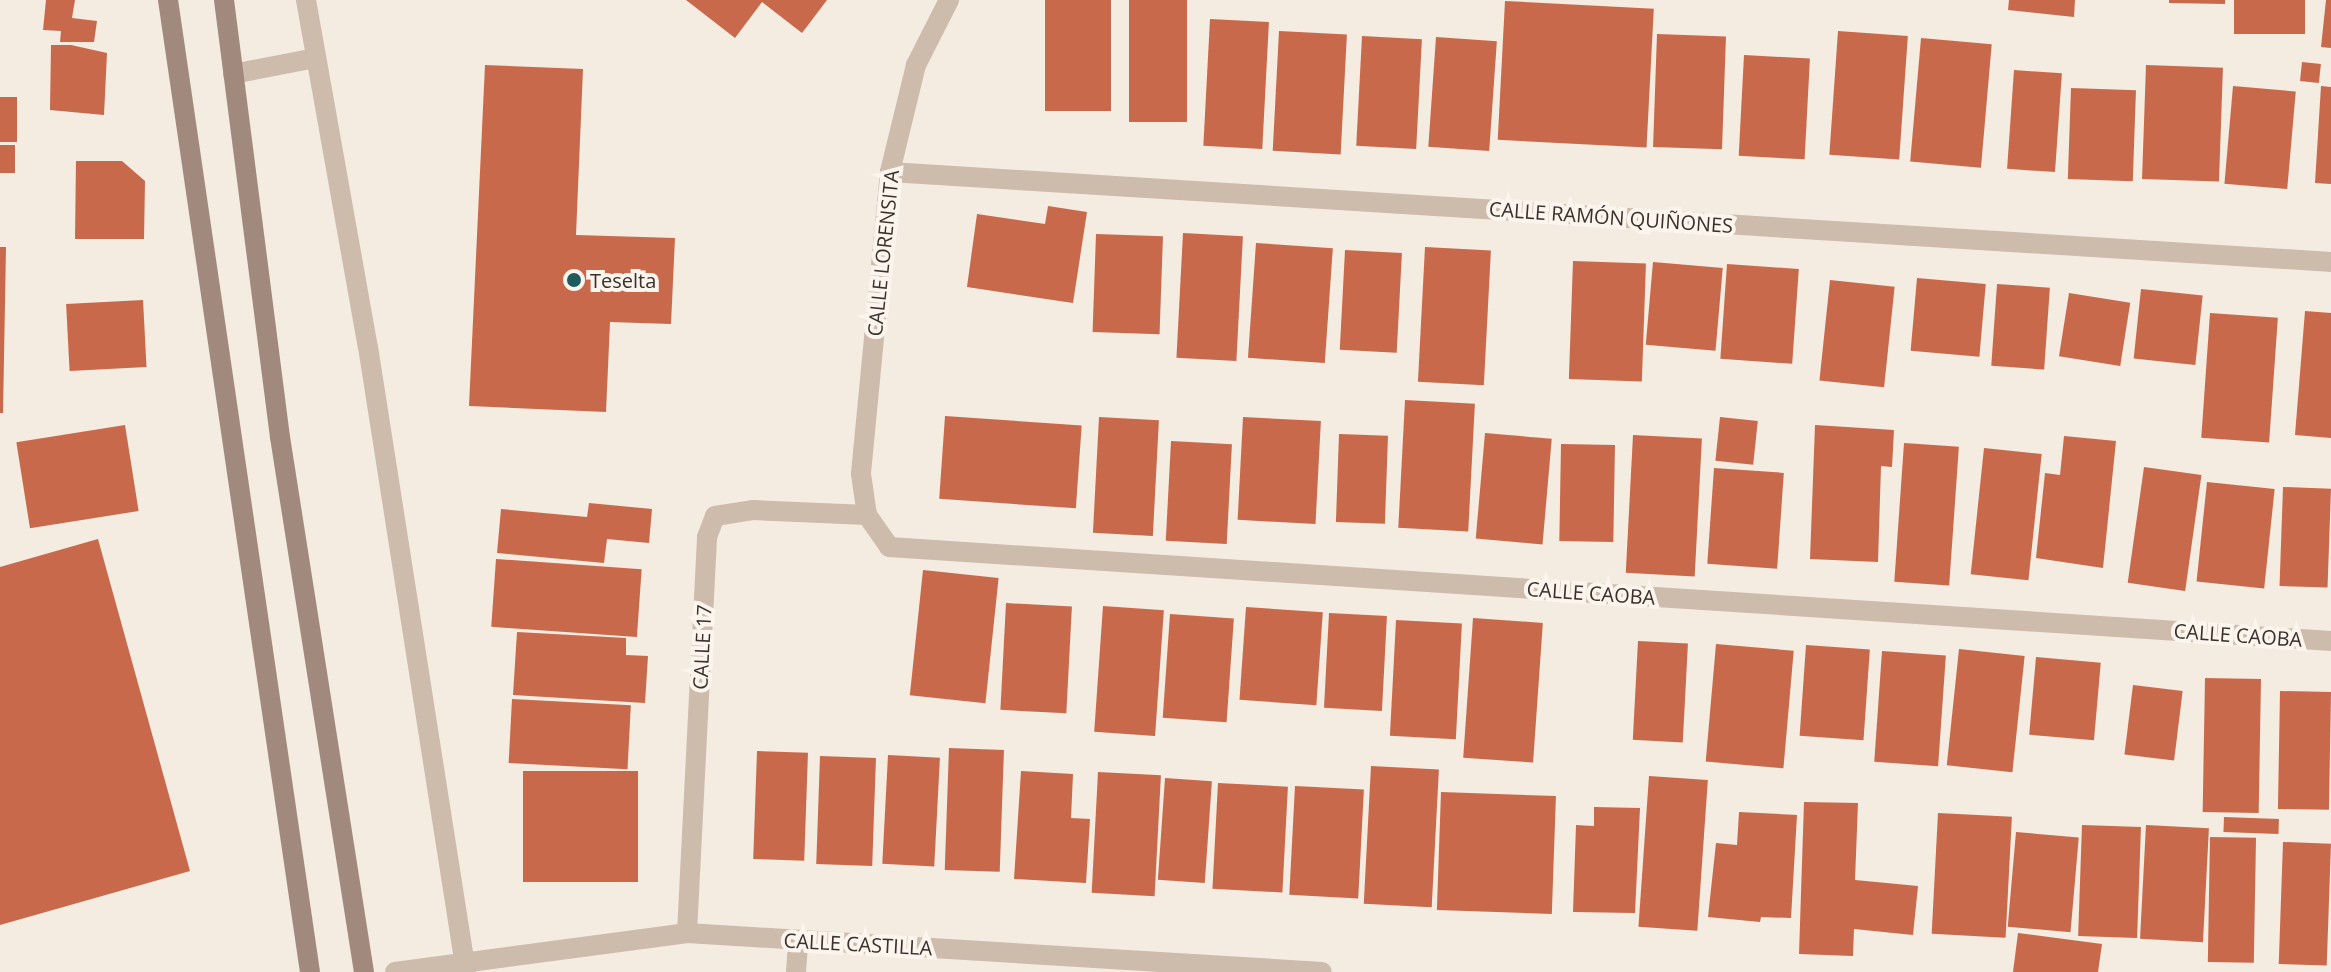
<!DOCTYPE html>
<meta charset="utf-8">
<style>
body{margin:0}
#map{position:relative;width:2331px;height:972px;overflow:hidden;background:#f4ebe1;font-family:"Open Sans",sans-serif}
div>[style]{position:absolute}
.building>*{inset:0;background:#c8694b;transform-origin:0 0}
.street>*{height:20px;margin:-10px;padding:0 10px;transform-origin:10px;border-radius:10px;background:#cdbbac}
.secondary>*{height:20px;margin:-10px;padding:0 10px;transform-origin:10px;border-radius:10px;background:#a18a7d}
.dots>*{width:22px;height:22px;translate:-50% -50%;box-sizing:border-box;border:4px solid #fbf5ee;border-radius:50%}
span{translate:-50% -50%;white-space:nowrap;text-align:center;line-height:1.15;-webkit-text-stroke:8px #fbf5ee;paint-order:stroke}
.street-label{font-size:20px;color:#3b302b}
.poi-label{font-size:20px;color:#3b302b}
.left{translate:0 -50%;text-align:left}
</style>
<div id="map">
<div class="building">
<i style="clip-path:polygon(46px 0,75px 0,72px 18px,97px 21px,94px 42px,60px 42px,61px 31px,43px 30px)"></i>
<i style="clip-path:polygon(686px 0,827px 0,802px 33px,762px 2px,735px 38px)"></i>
<i style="left:1045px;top:0;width:66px;height:111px"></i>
<i style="left:1129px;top:0;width:58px;height:122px"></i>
<i style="clip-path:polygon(2009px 0,2075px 0,2074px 17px,2008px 10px)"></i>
<i style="clip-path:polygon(2169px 0,2225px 0,2225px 4px,2169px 3px)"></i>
<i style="left:2234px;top:0;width:71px;height:34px"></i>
<i style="clip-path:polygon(2326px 0,2331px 0,2331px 48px,2321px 47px)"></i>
<i style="left:1505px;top:1px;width:149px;height:139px;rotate:3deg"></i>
<i style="left:1210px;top:19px;width:59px;height:127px;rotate:3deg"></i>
<i style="left:1279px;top:31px;width:68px;height:120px;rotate:3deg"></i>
<i style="left:1838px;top:31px;width:70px;height:124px;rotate:4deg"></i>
<i style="left:1657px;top:34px;width:69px;height:113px;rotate:2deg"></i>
<i style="left:1362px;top:36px;width:60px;height:110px;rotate:3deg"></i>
<i style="left:1436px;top:37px;width:61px;height:110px;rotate:4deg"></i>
<i style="left:1921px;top:38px;width:71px;height:124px;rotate:5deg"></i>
<i style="clip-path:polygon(51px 45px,71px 45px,107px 53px,104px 115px,50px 110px)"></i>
<i style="left:1744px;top:55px;width:66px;height:101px;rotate:3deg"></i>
<i style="left:2302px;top:62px;width:19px;height:19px;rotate:6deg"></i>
<i style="clip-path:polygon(485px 65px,583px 69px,576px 235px,675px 238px,671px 324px,610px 322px,606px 412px,469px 406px)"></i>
<i style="left:2146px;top:65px;width:77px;height:114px;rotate:2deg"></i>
<i style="left:2014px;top:70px;width:48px;height:99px;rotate:4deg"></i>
<i style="left:2233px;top:86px;width:63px;height:98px;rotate:5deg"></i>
<i style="clip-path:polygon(2321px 86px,2331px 87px,2331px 184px,2315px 183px)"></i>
<i style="left:2071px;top:88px;width:65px;height:91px;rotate:2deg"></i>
<i style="left:17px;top:97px;width:45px;height:17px;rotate:90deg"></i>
<i style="left:0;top:145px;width:15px;height:28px"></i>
<i style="clip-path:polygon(76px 161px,122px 161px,145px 181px,144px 239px,75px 239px)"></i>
<i style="clip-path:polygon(1048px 206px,1087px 212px,1073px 303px,967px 287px,977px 214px,1045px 224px)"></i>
<i style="left:1183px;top:233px;width:60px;height:125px;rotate:3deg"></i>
<i style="left:1096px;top:234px;width:67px;height:98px;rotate:2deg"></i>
<i style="left:1256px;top:243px;width:77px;height:115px;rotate:4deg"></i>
<i style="clip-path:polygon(0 247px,6px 247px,3px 413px,0 413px)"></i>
<i style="left:1425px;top:247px;width:66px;height:135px;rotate:3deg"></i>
<i style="left:1345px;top:250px;width:57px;height:100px;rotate:3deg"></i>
<i style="left:1573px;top:261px;width:73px;height:118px;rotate:2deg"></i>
<i style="left:1653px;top:262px;width:70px;height:83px;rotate:5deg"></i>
<i style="left:1727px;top:264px;width:72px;height:95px;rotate:4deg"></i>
<i style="left:1917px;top:278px;width:69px;height:73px;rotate:5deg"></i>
<i style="left:1830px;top:280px;width:65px;height:101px;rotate:6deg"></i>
<i style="left:1997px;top:284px;width:53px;height:82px;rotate:4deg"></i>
<i style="left:2141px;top:289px;width:62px;height:70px;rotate:6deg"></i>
<i style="left:2069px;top:293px;width:62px;height:64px;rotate:9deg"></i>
<i style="left:143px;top:300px;width:67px;height:77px;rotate:87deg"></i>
<i style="clip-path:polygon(2305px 311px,2331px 313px,2331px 438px,2295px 435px)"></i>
<i style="left:2210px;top:313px;width:68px;height:125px;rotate:4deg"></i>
<i style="left:1405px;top:400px;width:70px;height:128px;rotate:3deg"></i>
<i style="left:945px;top:416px;width:137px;height:83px;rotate:4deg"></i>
<i style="left:1099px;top:417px;width:60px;height:116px;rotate:3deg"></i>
<i style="left:1243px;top:417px;width:78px;height:103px;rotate:3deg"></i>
<i style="left:1720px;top:417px;width:38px;height:44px;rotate:6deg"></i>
<i style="left:125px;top:425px;width:87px;height:110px;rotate:81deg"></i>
<i style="clip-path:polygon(1815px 425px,1894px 430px,1892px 467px,1881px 466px,1878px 562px,1810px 559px)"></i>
<i style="left:1485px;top:433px;width:67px;height:106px;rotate:5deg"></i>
<i style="left:1339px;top:434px;width:49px;height:88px;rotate:2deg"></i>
<i style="left:1633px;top:435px;width:69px;height:138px;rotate:3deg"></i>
<i style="clip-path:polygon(2064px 436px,2116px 441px,2103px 568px,2036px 558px,2045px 473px,2060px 475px)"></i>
<i style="left:1171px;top:441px;width:61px;height:100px;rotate:3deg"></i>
<i style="left:1904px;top:443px;width:55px;height:139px;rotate:4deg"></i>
<i style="left:1561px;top:444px;width:54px;height:97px;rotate:1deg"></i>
<i style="left:1984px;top:448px;width:58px;height:127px;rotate:6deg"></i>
<i style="left:2144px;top:467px;width:58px;height:117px;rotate:8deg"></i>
<i style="left:1714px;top:468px;width:70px;height:96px;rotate:4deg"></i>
<i style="left:2207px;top:482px;width:68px;height:100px;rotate:6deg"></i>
<i style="left:2283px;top:487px;width:48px;height:99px;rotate:2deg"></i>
<i style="clip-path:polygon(589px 503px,652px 509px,649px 543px,607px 539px,604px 563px,497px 553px,501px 509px,587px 517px)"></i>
<i style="clip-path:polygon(98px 539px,190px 871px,0 925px,0 567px)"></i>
<i style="left:496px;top:559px;width:146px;height:68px;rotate:4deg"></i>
<i style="left:923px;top:570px;width:76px;height:126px;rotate:6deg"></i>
<i style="left:1006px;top:603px;width:66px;height:107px;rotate:3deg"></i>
<i style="left:1103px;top:606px;width:61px;height:126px;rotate:4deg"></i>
<i style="left:1246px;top:607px;width:77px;height:93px;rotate:4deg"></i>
<i style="left:1329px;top:613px;width:58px;height:95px;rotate:3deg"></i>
<i style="left:1170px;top:614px;width:64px;height:104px;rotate:4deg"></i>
<i style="left:1473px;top:618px;width:70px;height:140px;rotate:4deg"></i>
<i style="left:1396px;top:620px;width:66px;height:116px;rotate:3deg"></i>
<i style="clip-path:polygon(517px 632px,626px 638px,626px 655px,648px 656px,645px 703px,513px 695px)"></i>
<i style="left:1638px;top:641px;width:50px;height:99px;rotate:3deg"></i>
<i style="left:1716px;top:644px;width:78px;height:118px;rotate:5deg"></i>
<i style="left:1806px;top:645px;width:64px;height:91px;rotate:4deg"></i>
<i style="left:1959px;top:649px;width:66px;height:117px;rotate:6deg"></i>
<i style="left:1882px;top:651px;width:64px;height:111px;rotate:4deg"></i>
<i style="left:2036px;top:657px;width:65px;height:78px;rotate:5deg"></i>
<i style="left:2205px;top:678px;width:56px;height:134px;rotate:1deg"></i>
<i style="left:2133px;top:685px;width:50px;height:70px;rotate:7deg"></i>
<i style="left:2280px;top:691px;width:51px;height:118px;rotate:1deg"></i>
<i style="left:512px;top:699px;width:119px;height:64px;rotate:3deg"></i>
<i style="left:949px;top:748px;width:55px;height:122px;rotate:2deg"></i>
<i style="left:757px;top:751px;width:51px;height:108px;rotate:2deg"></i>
<i style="left:888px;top:755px;width:52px;height:109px;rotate:3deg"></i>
<i style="left:820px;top:756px;width:56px;height:108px;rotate:2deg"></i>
<i style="left:1371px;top:766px;width:68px;height:138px;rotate:3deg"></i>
<i style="left:638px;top:771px;width:111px;height:115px;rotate:90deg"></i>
<i style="clip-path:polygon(1021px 771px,1073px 774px,1071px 818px,1090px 819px,1086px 883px,1014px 879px)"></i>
<i style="left:1098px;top:772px;width:63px;height:121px;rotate:3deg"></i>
<i style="left:1649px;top:776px;width:59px;height:151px;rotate:4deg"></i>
<i style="left:1165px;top:778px;width:47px;height:102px;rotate:4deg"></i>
<i style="left:1218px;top:783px;width:70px;height:106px;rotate:3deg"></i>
<i style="left:1295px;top:786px;width:69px;height:109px;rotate:3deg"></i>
<i style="left:1441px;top:792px;width:115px;height:118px;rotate:2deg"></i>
<i style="clip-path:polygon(1804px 802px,1858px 803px,1855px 880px,1918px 886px,1913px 935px,1854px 929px,1853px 956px,1799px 954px)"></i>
<i style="clip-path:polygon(1594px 807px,1640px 808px,1635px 913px,1573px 912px,1576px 825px,1594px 826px)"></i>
<i style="clip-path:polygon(1739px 812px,1797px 815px,1791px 918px,1761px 917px,1760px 922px,1708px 917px,1716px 843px,1737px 845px)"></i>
<i style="left:1938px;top:813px;width:74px;height:121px;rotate:3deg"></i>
<i style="left:2224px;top:817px;width:55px;height:15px;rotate:2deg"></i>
<i style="left:2082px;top:825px;width:59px;height:111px;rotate:2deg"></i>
<i style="left:2146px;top:825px;width:63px;height:114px;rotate:3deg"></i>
<i style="left:2016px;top:832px;width:63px;height:95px;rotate:5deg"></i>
<i style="left:2210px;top:837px;width:46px;height:125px;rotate:1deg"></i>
<i style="left:2283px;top:842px;width:48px;height:122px;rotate:2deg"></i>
<i style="clip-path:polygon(2018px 933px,2102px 944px,2098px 972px,2013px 972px)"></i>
</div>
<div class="street">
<i style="left:306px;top:0;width:352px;rotate:79.9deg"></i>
<i style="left:368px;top:347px;width:633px;rotate:81.09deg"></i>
<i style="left:949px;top:0;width:73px;rotate:116.9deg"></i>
<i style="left:916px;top:65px;width:110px;rotate:103.7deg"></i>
<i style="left:890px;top:172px;width:303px;rotate:95.5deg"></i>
<i style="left:861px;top:474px;width:41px;rotate:81.7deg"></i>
<i style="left:867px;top:515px;width:39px;rotate:55deg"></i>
<i style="left:889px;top:547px;width:1445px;rotate:3.73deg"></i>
<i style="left:233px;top:74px;width:84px;rotate:-11deg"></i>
<i style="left:890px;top:172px;width:1444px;rotate:3.57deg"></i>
<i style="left:687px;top:933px;width:397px;rotate:-87.1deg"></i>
<i style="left:707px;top:537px;width:22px;rotate:-69deg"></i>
<i style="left:715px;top:516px;width:38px;rotate:-9deg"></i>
<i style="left:753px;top:510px;width:114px;rotate:2.5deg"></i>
<i style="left:395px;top:972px;width:295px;rotate:-7.6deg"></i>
<i style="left:687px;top:933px;width:636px;rotate:3.51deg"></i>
<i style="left:796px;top:972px;width:32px;rotate:-86deg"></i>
</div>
<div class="secondary">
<i style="left:168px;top:0;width:982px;rotate:81.69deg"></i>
<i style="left:224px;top:0;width:441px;rotate:82.7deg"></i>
<i style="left:280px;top:437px;width:542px;rotate:81.08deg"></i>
</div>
<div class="dots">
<i style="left:574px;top:280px;background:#1f5a5e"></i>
</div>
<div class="street-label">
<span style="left:1611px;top:217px;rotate:4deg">CALLE RAMÓN QUIÑONES</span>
<span style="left:883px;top:253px;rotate:-84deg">CALLE LORENSITA</span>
<span style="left:1591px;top:593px;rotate:4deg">CALLE CAOBA</span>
<span style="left:2238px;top:635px;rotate:4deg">CALLE CAOBA</span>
<span style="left:702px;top:647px;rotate:-87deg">CALLE 17</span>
<span style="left:858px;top:944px;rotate:3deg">CALLE CASTILLA</span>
</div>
<div class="poi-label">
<span class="left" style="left:590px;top:280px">Teselta</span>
</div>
</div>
